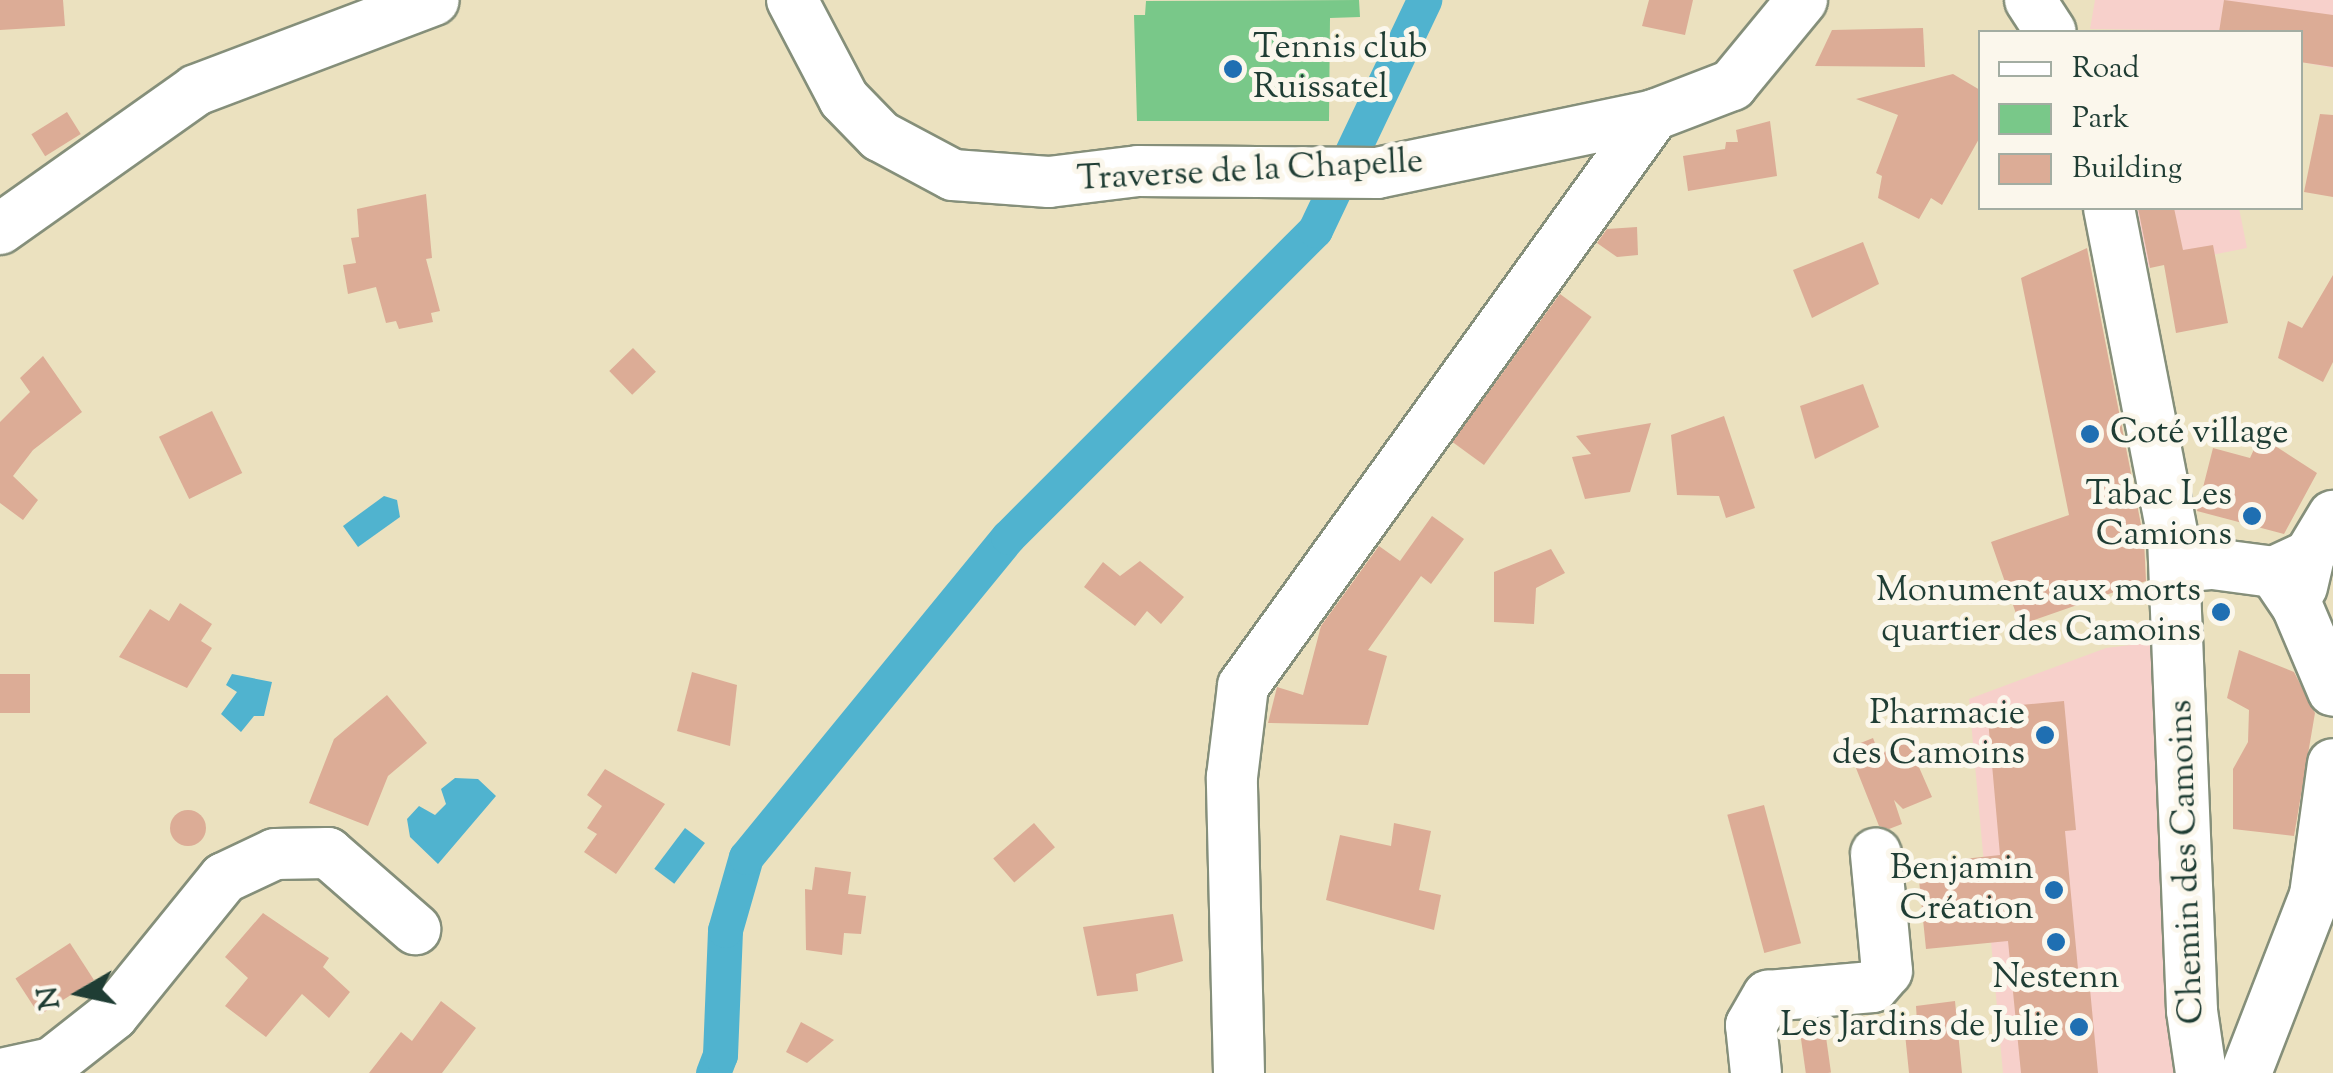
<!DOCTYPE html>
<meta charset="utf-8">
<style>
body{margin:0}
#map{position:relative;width:2333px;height:1073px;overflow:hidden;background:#ebe1bf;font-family:"Sorts Mill Goudy",serif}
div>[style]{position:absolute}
.built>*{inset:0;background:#f7d0cb}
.green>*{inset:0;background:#79c889}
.water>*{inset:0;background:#50b3cf;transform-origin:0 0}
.canal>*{height:35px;margin:-17.5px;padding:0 17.5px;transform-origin:17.5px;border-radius:17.5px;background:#50b3cf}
.building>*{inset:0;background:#dcac96;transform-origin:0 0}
.round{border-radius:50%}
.roads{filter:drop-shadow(2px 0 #858f7a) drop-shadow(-2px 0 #858f7a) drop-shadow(0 2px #858f7a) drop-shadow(0 -2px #858f7a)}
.minor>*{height:50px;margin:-25px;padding:0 25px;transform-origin:25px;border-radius:25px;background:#fff}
.dots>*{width:28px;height:28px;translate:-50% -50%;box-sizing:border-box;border:5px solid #fbf7ec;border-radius:50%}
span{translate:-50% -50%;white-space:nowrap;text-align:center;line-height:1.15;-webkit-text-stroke:10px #fbf7ec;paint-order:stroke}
.poi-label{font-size:35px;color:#1f3d34}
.left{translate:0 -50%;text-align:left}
.right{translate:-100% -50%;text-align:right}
.street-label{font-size:35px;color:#1f3d34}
.legend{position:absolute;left:1978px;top:30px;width:325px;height:180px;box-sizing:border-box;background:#fbf7ec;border:2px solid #a3ada2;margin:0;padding:12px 18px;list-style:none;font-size:30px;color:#1f3d34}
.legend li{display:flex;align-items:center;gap:20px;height:50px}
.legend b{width:50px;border:2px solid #a3ada2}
.north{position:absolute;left:30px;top:943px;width:100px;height:100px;-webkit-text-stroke:8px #fbf7ec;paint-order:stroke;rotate:261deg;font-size:28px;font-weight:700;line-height:40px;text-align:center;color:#1f3d34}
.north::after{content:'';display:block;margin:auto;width:35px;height:45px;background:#1f3d34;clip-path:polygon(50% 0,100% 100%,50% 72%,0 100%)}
</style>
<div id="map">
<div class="built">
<i style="clip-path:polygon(2095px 0,2333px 0,2333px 68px,2301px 62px,2300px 32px,2090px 29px)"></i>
<i style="clip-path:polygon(2134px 208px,2239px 208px,2247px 248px,2146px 268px)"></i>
<i style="clip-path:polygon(2155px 642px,2185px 1073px,2003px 1073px,1969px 699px,2106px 648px)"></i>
</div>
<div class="green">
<i style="clip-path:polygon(1359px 0,1360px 17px,1330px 18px,1329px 121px,1137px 121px,1134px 15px,1145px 15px,1146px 1px)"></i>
</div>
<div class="water">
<i style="clip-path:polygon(384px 496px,397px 500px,400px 517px,358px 547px,343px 526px)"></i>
<i style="clip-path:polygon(232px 674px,272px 682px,264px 716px,254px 716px,241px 732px,221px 714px,237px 692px,226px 685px)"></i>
<i style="clip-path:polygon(455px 778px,478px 779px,496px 796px,438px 864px,410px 837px,407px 819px,419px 806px,435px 815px,446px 804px,441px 789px)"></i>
<i style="left:685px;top:828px;width:25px;height:51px;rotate:37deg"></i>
</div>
<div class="canal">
<i style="left:713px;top:1073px;width:19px;rotate:-69deg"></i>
<i style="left:720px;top:1055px;width:125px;rotate:-87.7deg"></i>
<i style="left:725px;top:930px;width:76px;rotate:-74deg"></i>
<i style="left:746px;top:857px;width:414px;rotate:-50.7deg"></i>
<i style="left:1008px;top:537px;width:434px;rotate:-45deg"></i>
<i style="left:1315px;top:230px;width:255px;rotate:-64.6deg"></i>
</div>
<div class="building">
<i style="clip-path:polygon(0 0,63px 0,65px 26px,0 30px)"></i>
<i style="clip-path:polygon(1649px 0,1693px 0,1685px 35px,1642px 26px)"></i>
<i style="clip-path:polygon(2224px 0,2333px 15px,2333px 67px,2300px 62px,2300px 32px,2219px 32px)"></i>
<i style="clip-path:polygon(1923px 28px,1925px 67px,1815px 66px,1832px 30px)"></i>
<i style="clip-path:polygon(1953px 74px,1980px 90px,1980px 137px,1942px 205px,1931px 198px,1919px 219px,1878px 198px,1882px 176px,1876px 173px,1898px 115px,1856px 99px)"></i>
<i style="left:67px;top:112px;width:26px;height:42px;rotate:58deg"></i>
<i style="clip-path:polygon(2320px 114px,2333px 115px,2333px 197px,2304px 192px)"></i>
<i style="clip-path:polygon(1770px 121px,1777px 176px,1688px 191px,1683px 156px,1725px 149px,1726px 142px,1738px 142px,1736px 130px)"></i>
<i style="clip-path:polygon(426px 194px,432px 258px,426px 259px,440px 311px,431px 313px,433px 322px,399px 329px,396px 321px,386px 323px,376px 287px,348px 294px,343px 265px,356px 263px,351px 238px,359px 237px,357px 209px)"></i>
<i style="clip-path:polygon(2138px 208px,2174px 208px,2183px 250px,2213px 245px,2228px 323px,2176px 333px,2164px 265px,2150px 268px)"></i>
<i style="clip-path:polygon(1637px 227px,1638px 255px,1617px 257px,1597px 243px,1607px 229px)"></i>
<i style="clip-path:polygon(1863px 242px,1879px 284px,1812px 318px,1793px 270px)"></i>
<i style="clip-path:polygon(2087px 248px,2144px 540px,2146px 581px,2020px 625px,1991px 542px,2069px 515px,2021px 278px)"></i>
<i style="clip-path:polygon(2333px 275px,2333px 362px,2323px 382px,2278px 358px,2288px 321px,2302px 328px)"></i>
<i style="left:1560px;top:294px;width:39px;height:183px;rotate:36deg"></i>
<i style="left:633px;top:348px;width:33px;height:33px;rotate:46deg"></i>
<i style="clip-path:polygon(43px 356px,82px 412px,33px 450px,13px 476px,38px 500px,23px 520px,0 503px,0 422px,30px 392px,20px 378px)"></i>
<i style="clip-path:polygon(1863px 384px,1879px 427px,1815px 459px,1800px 406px)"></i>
<i style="left:212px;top:411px;width:69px;height:59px;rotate:64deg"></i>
<i style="clip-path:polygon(1724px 416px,1755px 508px,1726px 518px,1719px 496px,1677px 495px,1671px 435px)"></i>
<i style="clip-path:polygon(1651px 423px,1630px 492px,1585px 499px,1572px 457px,1591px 454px,1576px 436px)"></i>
<i style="clip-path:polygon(2260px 436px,2317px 473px,2284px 534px,2197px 511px,2213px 448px,2250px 458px)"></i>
<i style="clip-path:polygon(1432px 516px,1464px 539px,1431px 584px,1421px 576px,1368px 650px,1387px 656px,1368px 725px,1268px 723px,1277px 687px,1303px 695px,1321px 626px,1379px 546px,1400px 561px)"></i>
<i style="clip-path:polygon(1551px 549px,1565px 573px,1536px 588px,1534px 624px,1494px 622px,1494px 572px)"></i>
<i style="clip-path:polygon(1140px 561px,1184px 597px,1161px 624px,1147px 611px,1135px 626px,1084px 587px,1103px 562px,1120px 576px)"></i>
<i style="clip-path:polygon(180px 603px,212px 624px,201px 641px,212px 648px,187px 688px,119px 657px,150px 609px,169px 621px)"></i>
<i style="clip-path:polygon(2239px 650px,2294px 672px,2315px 713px,2294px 836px,2233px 829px,2233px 769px,2248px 742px,2249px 710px,2227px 698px)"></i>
<i style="clip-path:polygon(692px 672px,737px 685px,730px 746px,677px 731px)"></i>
<i style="left:0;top:674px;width:30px;height:39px"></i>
<i style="clip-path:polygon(387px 695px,427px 743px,388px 776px,368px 826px,309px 803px,334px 739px)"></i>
<i style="clip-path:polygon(2064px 701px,2076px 830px,2065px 831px,2080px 990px,2090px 989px,2098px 1073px,2021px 1073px,2008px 941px,1926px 949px,1919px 880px,1929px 879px,1927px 863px,2000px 855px,1987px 708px)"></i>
<i style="clip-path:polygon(1873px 738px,1879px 754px,1908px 742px,1932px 797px,1903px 809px,1894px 800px,1902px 824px,1889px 829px,1879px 826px,1848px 748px)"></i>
<i style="clip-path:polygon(605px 769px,665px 804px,616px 874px,584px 852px,597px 834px,587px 828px,602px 806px,587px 795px)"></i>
<i style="left:1764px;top:805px;width:143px;height:38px;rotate:75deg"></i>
<i class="round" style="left:170px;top:810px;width:36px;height:36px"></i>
<i style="left:1034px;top:823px;width:32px;height:54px;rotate:49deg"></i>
<i style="clip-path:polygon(1394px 823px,1431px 831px,1419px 890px,1441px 895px,1434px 930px,1326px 900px,1340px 835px,1391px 846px)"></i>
<i style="clip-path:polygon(815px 867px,851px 872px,848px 894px,866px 896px,861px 934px,844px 933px,842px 955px,806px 950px,805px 889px,812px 890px)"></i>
<i style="clip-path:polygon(263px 913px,329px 958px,323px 967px,350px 992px,329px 1018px,302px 994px,266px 1037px,225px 1006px,248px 978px,225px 957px)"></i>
<i style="clip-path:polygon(1173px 914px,1183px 961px,1136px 974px,1138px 991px,1097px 996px,1083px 927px)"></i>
<i style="left:70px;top:943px;width:44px;height:65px;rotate:57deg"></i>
<i style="clip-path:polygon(441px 1001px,476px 1028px,442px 1073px,369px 1073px,401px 1032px,412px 1041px)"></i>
<i style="clip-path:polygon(1955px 1001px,1962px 1073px,1909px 1073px,1904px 1024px,1917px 1022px,1916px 1006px)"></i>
<i style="clip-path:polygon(801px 1022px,834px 1040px,807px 1063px,786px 1052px)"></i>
<i style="left:1825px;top:1030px;width:43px;height:25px;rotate:82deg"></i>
</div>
<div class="roads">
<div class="minor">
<i style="left:792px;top:0;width:112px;rotate:62.3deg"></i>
<i style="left:844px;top:99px;width:52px;rotate:45.8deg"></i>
<i style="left:880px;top:136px;width:83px;rotate:28.1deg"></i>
<i style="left:953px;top:175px;width:96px;rotate:4.2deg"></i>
<i style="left:1049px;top:182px;width:90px;rotate:-7deg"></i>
<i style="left:1138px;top:171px;width:239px;rotate:0.5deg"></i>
<i style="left:1377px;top:173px;width:283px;rotate:-11.8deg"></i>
<i style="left:1654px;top:115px;width:84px;rotate:-21deg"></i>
<i style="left:1732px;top:85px;width:110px;rotate:-50.5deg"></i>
<i style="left:2030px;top:0;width:38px;rotate:57deg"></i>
<i style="left:2109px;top:208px;width:335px;rotate:79deg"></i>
<i style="left:2173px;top:537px;width:474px;rotate:87.7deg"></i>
<i style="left:2192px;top:1011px;width:63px;rotate:81.7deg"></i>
<i style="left:0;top:229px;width:240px;rotate:-35.3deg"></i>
<i style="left:196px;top:90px;width:254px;rotate:-20.7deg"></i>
<i style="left:2176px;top:567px;width:37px;rotate:-5deg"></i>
<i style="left:2213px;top:564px;width:62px;rotate:7.5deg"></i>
<i style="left:2274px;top:572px;width:38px;rotate:-25deg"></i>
<i style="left:2274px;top:572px;width:41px;rotate:55.9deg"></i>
<i style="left:2297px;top:606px;width:92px;rotate:67deg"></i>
<i style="left:2302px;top:587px;width:32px;rotate:-77deg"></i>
<i style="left:2309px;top:556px;width:47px;rotate:-59deg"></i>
<i style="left:6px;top:1073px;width:47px;rotate:-12.3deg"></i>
<i style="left:52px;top:1063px;width:78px;rotate:-38.2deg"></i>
<i style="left:113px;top:1015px;width:176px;rotate:-51deg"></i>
<i style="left:224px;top:878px;width:56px;rotate:-25.2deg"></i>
<i style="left:275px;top:854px;width:53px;rotate:-1.1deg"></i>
<i style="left:328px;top:853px;width:116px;rotate:41.1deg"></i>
<i style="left:1239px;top:1073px;width:296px;rotate:-91.4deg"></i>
<i style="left:1232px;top:777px;width:92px;rotate:-83.1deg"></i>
<i style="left:1243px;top:686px;width:704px;rotate:-54.25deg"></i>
<i style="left:1756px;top:1073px;width:48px;rotate:-95.9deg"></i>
<i style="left:1751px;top:1025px;width:34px;rotate:-60deg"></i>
<i style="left:1768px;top:996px;width:105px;rotate:-4.9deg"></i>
<i style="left:1873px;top:987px;width:21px;rotate:-49deg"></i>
<i style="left:1887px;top:971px;width:118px;rotate:-95.4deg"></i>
<i style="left:2246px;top:1073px;width:191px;rotate:-68.8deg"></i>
<i style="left:2315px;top:895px;width:132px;rotate:-82.2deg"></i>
</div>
</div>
<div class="dots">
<i style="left:1233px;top:69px;background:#1f6fb2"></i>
<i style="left:2090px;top:434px;background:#1f6fb2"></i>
<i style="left:2252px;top:516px;background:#1f6fb2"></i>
<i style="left:2221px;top:612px;background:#1f6fb2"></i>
<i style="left:2045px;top:735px;background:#1f6fb2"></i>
<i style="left:2054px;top:890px;background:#1f6fb2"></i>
<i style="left:2056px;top:942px;background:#1f6fb2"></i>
<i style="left:2079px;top:1027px;background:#1f6fb2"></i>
</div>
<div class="poi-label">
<span class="left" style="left:1253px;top:69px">Tennis club<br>Ruissatel</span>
<span class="left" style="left:2110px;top:434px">Coté village</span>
<span class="right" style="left:2232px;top:516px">Tabac Les<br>Camions</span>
<span class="right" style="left:2201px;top:612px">Monument aux morts<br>quartier des Camoins</span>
<span class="right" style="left:2025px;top:735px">Pharmacie<br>des Camoins</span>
<span class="right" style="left:2034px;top:890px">Benjamin<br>Création</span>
<span style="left:2056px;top:979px">Nestenn</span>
<span class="right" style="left:2059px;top:1027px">Les Jardins de Julie</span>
</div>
<div class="street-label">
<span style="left:1250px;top:172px;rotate:-3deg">Traverse de la Chapelle</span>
<span style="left:2188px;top:862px;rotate:-92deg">Chemin des Camoins</span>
</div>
<ul class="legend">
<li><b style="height:12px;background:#fff"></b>Road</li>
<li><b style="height:28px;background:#79c889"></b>Park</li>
<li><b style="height:28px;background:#dcac96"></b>Building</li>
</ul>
<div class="north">N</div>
</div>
